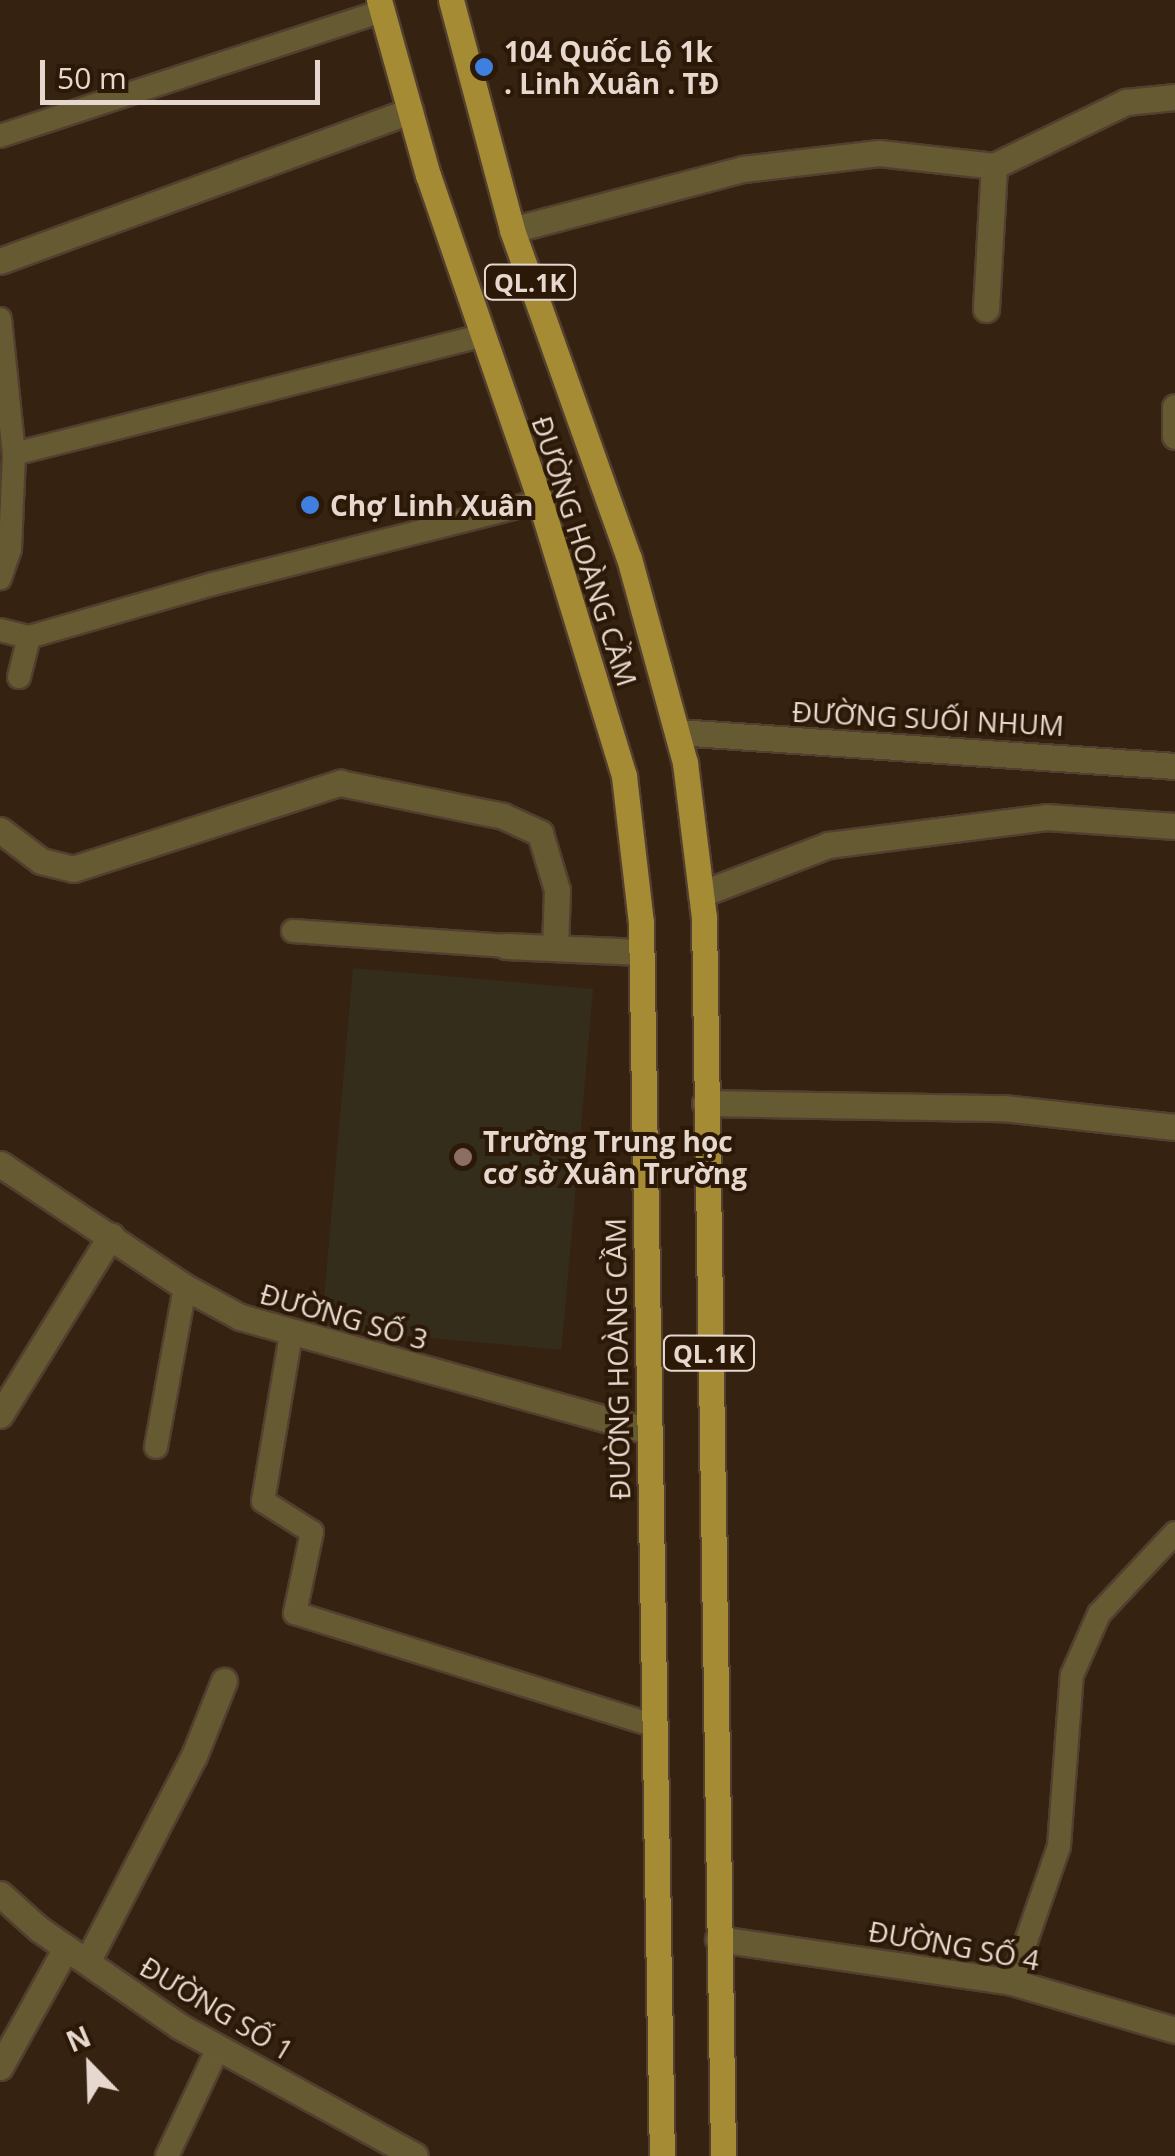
<!DOCTYPE html>
<meta charset="utf-8">
<style>
body{margin:0}
#map{position:relative;width:1175px;height:2156px;overflow:hidden;background:#362211;font-family:"Open Sans",sans-serif}
div>[style]{position:absolute}
.education>*{inset:0;background:#352d1c;transform-origin:0 0}
.roads{filter:drop-shadow(2px 0 #523f2f) drop-shadow(-2px 0 #523f2f) drop-shadow(0 2px #523f2f) drop-shadow(0 -2px #523f2f)}
.service>*{height:22px;margin:-11px;padding:0 11px;transform-origin:11px;border-radius:11px;background:#665a33}
.minor>*{height:25px;margin:-12.5px;padding:0 12.5px;transform-origin:12.5px;border-radius:12.5px;background:#665a33}
.primary>*{height:25px;margin:-12.5px;padding:0 12.5px;transform-origin:12.5px;border-radius:12.5px;background:#a58b33}
.dots>*{width:28px;height:28px;translate:-50% -50%;box-sizing:border-box;border:5px solid #2b1807;border-radius:50%}
span{translate:-50% -50%;white-space:nowrap;text-align:center;line-height:1.15;-webkit-text-stroke:8px #2b1807;paint-order:stroke}
.shield-label span{padding:2px 8px;background:#2b1807;border:2px solid;border-radius:8px;-webkit-text-stroke-width:0}
.shield-label{font-size:25px;color:#e6d8ce;font-weight:700}
.poi-label{font-size:28px;color:#e6d8ce;font-weight:700}
.left{translate:0 -50%;text-align:left}
.street-label{font-size:28px;color:#e6d8ce}
.north{position:absolute;left:40px;top:2016px;width:100px;height:100px;-webkit-text-stroke:8px #2b1807;paint-order:stroke;rotate:337deg;font-size:28px;font-weight:700;line-height:40px;text-align:center;color:#e6d8ce}
.north::after{content:'';display:block;margin:auto;width:35px;height:45px;background:#e6d8ce;clip-path:polygon(50% 0,100% 100%,50% 72%,0 100%)}
.scale{position:absolute;left:40px;top:60px;width:280px;height:45px;box-sizing:border-box;border:5px solid #e6d8ce;border-top:0;padding-left:12px;font-size:30px;line-height:35px;white-space:nowrap;color:#e6d8ce;-webkit-text-stroke:8px #2b1807;paint-order:stroke}
</style>
<div id="map">
<div class="education">
<i style="left:353px;top:968px;width:241px;height:362px;rotate:5deg"></i>
</div>
<div class="roads">
<div class="service">
<i style="left:0;top:136px;width:402px;rotate:-18.1deg"></i>
<i style="left:0;top:319px;width:136px;rotate:84.1deg"></i>
<i style="left:14px;top:454px;width:95px;rotate:92.4deg"></i>
<i style="left:10px;top:549px;width:31px;rotate:109deg"></i>
<i style="left:14px;top:454px;width:483px;rotate:-14.2deg"></i>
<i style="left:0;top:630px;width:30px;rotate:14deg"></i>
<i style="left:29px;top:637px;width:191px;rotate:-16.1deg"></i>
<i style="left:213px;top:584px;width:337px;rotate:-14.2deg"></i>
<i style="left:19px;top:677px;width:41px;rotate:-76deg"></i>
<i style="left:293px;top:931px;width:214px;rotate:4deg"></i>
<i style="left:291px;top:1334px;width:169px;rotate:99.5deg"></i>
<i style="left:263px;top:1501px;width:58px;rotate:32.3deg"></i>
<i style="left:312px;top:1532px;width:83px;rotate:101.9deg"></i>
<i style="left:295px;top:1613px;width:375px;rotate:17.4deg"></i>
<i style="left:156px;top:1447px;width:163px;rotate:-79.7deg"></i>
<i style="left:1012px;top:1982px;width:144px;rotate:-70.9deg"></i>
<i style="left:1059px;top:1846px;width:171px;rotate:-85.7deg"></i>
<i style="left:1072px;top:1675px;width:67px;rotate:-66.1deg"></i>
<i style="left:1099px;top:1614px;width:111px;rotate:-46.8deg"></i>
<i style="left:167px;top:2156px;width:119px;rotate:-64.7deg"></i>
</div>
<div class="minor">
<i style="left:512px;top:230px;width:239px;rotate:-14.8deg"></i>
<i style="left:743px;top:169px;width:137px;rotate:-6.7deg"></i>
<i style="left:879px;top:153px;width:116px;rotate:6.4deg"></i>
<i style="left:994px;top:166px;width:147px;rotate:-25.9deg"></i>
<i style="left:1126px;top:102px;width:49px;rotate:-5.8deg"></i>
<i style="left:0;top:261px;width:437px;rotate:-20.1deg"></i>
<i style="left:986px;top:309px;width:143px;rotate:-86.8deg"></i>
<i style="left:1175px;top:407px;width:29px;rotate:90deg"></i>
<i style="left:677px;top:732px;width:499px;rotate:3.9deg"></i>
<i style="left:0;top:830px;width:51px;rotate:37.1deg"></i>
<i style="left:41px;top:861px;width:33px;rotate:14deg"></i>
<i style="left:73px;top:869px;width:281px;rotate:-17.9deg"></i>
<i style="left:340px;top:783px;width:166px;rotate:11.4deg"></i>
<i style="left:503px;top:816px;width:41px;rotate:24.7deg"></i>
<i style="left:540px;top:833px;width:59px;rotate:73.4deg"></i>
<i style="left:557px;top:890px;width:58px;rotate:92deg"></i>
<i style="left:701px;top:894px;width:136px;rotate:-21.1deg"></i>
<i style="left:828px;top:845px;width:220px;rotate:-7.3deg"></i>
<i style="left:1046px;top:817px;width:129px;rotate:4deg"></i>
<i style="left:506px;top:946px;width:135px;rotate:2.5deg"></i>
<i style="left:705px;top:1103px;width:298px;rotate:1deg"></i>
<i style="left:1003px;top:1108px;width:173px;rotate:6.3deg"></i>
<i style="left:0;top:1164px;width:222px;rotate:33.6deg"></i>
<i style="left:185px;top:1287px;width:63px;rotate:28.6deg"></i>
<i style="left:240px;top:1317px;width:424px;rotate:15.6deg"></i>
<i style="left:0;top:1415px;width:211px;rotate:-58.3deg"></i>
<i style="left:0;top:1894px;width:52px;rotate:41.9deg"></i>
<i style="left:39px;top:1929px;width:170px;rotate:34.7deg"></i>
<i style="left:179px;top:2026px;width:269px;rotate:28.8deg"></i>
<i style="left:718px;top:1939px;width:297px;rotate:8.3deg"></i>
<i style="left:1012px;top:1982px;width:170px;rotate:16.4deg"></i>
<i style="left:87px;top:1962px;width:232px;rotate:-62.6deg"></i>
<i style="left:194px;top:1756px;width:81px;rotate:-68.2deg"></i>
<i style="left:0;top:2067px;width:136px;rotate:-61deg"></i>
</div>
<div class="primary">
<i style="left:379px;top:0;width:182px;rotate:74.4deg"></i>
<i style="left:428px;top:175px;width:345px;rotate:71deg"></i>
<i style="left:540px;top:501px;width:288px;rotate:73deg"></i>
<i style="left:624px;top:776px;width:147px;rotate:83.4deg"></i>
<i style="left:641px;top:922px;width:1234px;rotate:89.03deg"></i>
<i style="left:451px;top:0;width:238px;rotate:75.1deg"></i>
<i style="left:512px;top:230px;width:348px;rotate:70.4deg"></i>
<i style="left:629px;top:558px;width:213px;rotate:74.7deg"></i>
<i style="left:685px;top:763px;width:155px;rotate:83deg"></i>
<i style="left:704px;top:917px;width:1239px;rotate:89.12deg"></i>
</div>
</div>
<div class="dots">
<i style="left:484px;top:67px;background:#3f7fe0"></i>
<i style="left:310px;top:505px;background:#3f7fe0"></i>
<i style="left:463px;top:1157px;background:#8d6e63"></i>
</div>
<div class="shield-label">
<span style="left:530px;top:282px">QL.1K</span>
<span style="left:709px;top:1353px">QL.1K</span>
</div>
<div class="poi-label">
<span class="left" style="left:504px;top:67px">104 Quốc Lộ 1k<br>. Linh Xuân . TĐ</span>
<span class="left" style="left:330px;top:505px">Chợ Linh Xuân</span>
<span class="left" style="left:483px;top:1157px">Trường Trung học<br>cơ sở Xuân Trường</span>
</div>
<div class="street-label">
<span style="left:585px;top:551px;rotate:72deg">ĐƯỜNG HOÀNG CẦM</span>
<span style="left:928px;top:718px;rotate:3deg">ĐƯỜNG SUỐI NHUM</span>
<span style="left:344px;top:1316px;rotate:16deg">ĐƯỜNG SỐ 3</span>
<span style="left:617px;top:1359px;rotate:-91deg">ĐƯỜNG HOÀNG CẦM</span>
<span style="left:954px;top:1945px;rotate:10deg">ĐƯỜNG SỐ 4</span>
<span style="left:217px;top:2008px;rotate:31deg">ĐƯỜNG SỐ 1</span>
</div>
<div class="north">N</div>
<div class="scale">50 m</div>
</div>
